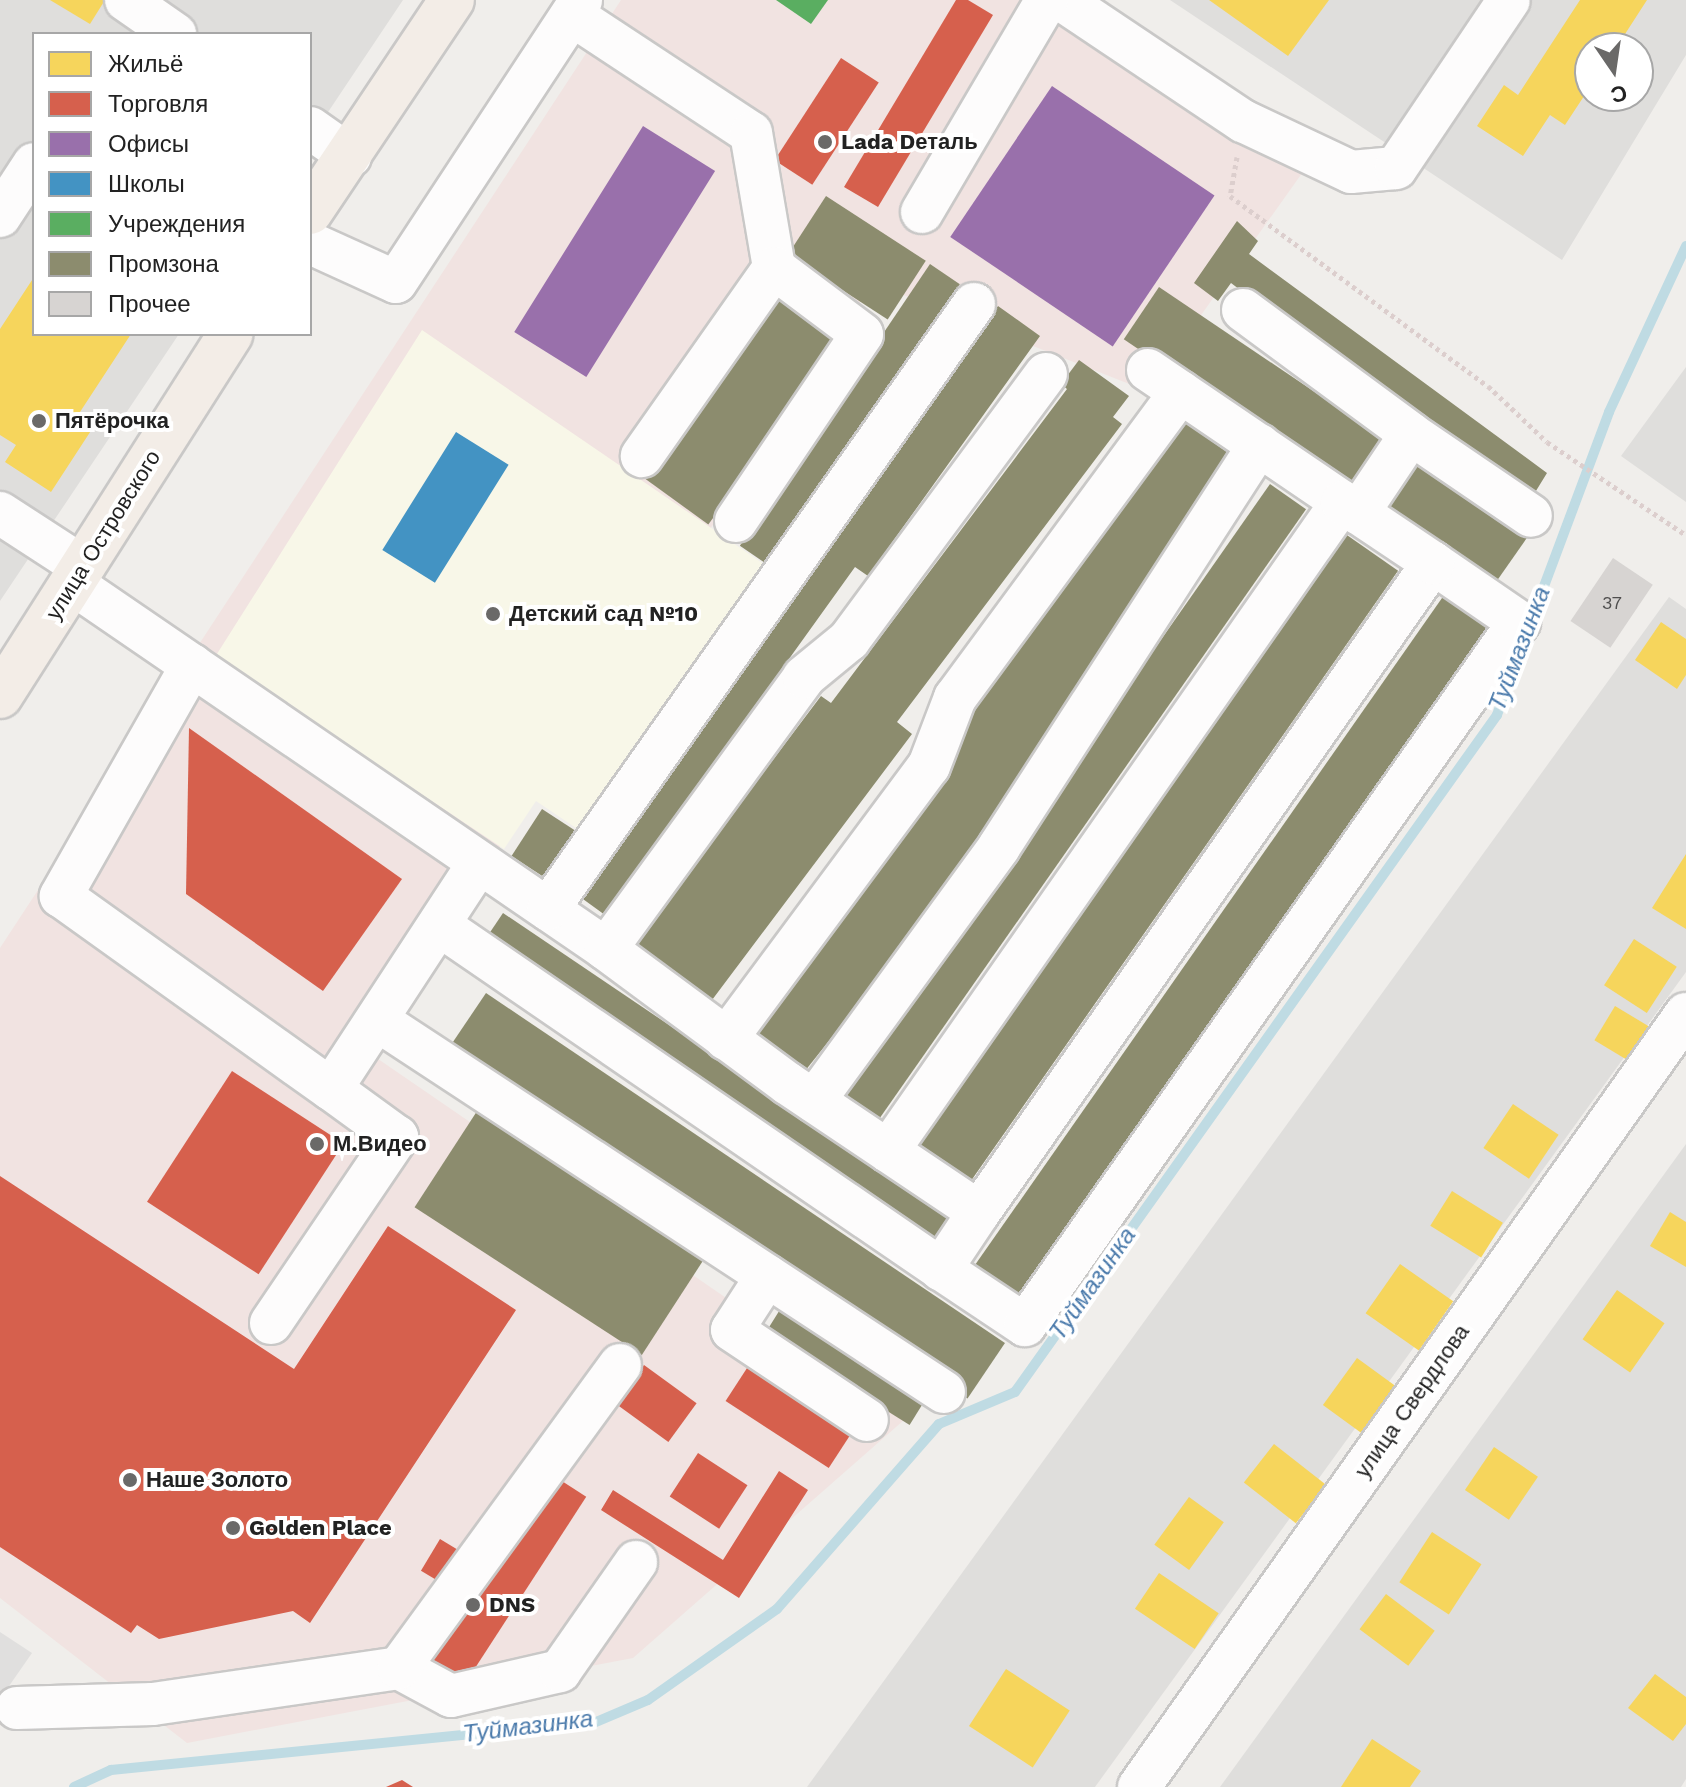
<!DOCTYPE html>
<meta charset="utf-8">
<style>
body{margin:0}
#map{position:relative;width:1686px;height:1787px;overflow:hidden;background:#f0eeeb;font-family:"Work Sans",sans-serif}
div>[style]{position:absolute}
.residential>*{inset:0;background:#dfdedc}
.commercial>*{inset:0;background:#f1e3e1}
.education>*{inset:0;background:#f8f7e8}
.parking>*{inset:0;background:#e0dfde}
.homes>*{inset:0;background:#f6d55c;transform-origin:0 0}
.shops>*{inset:0;background:#d6604d;transform-origin:0 0}
.offices>*{inset:0;background:#9970ab;transform-origin:0 0}
.schools>*{inset:0;background:#4393c3;transform-origin:0 0}
.public>*{inset:0;background:#5aae61}
.industry>*{inset:0;background:#8c8c6e;transform-origin:0 0}
.stream>*{height:10px;margin:-5px;padding:0 5px;transform-origin:5px;border-radius:5px;background:#bfdbe3}
.building>*{inset:0;background:#d7d4d2;transform-origin:0 0}
.path>*{height:5px;margin-top:-2.5px;transform-origin:0;background:repeating-linear-gradient(90deg,#dccecd 0 4px,transparent 0 8px)}
.roads{filter:drop-shadow(2px 0 #c9c8c7) drop-shadow(-2px 0 #c9c8c7) drop-shadow(0 2px #c9c8c7) drop-shadow(0 -2px #c9c8c7)}
.minor>*{height:42px;margin:-21px;padding:0 21px;transform-origin:21px;border-radius:21px;background:#fdfcfc}
.major>*{height:44px;margin:-22px;padding:0 22px;transform-origin:22px;border-radius:22px;background:#f3ede7}
.dots>*{width:22px;height:22px;translate:-50% -50%;box-sizing:border-box;border:4px solid #fff;border-radius:50%}
span{translate:-50% -50%;white-space:nowrap;text-align:center;line-height:1.15;-webkit-text-stroke:8px #fff;paint-order:stroke}
.number-label{font-size:18px;color:#4f4e4e}
.number-label span{-webkit-text-stroke-width:0}
.poi-label{font-size:22px;color:#222;font-weight:700}
.left{translate:0 -50%;text-align:left}
.street-label{font-size:22px;color:#222}
.water-label{font-size:24px;color:#4a7aab;font-style:italic}
.legend{position:absolute;left:32px;top:32px;width:280px;height:304px;box-sizing:border-box;background:#fff;border:2px solid #a7a7a7;margin:0;padding:10px 14px;list-style:none;font-size:24px;color:#222}
.legend li{display:flex;align-items:center;gap:16px;height:40px}
.legend b{width:40px;border:2px solid #a7a7a7}
.north{position:absolute;left:1574px;top:32px;width:80px;height:80px;box-sizing:border-box;background:#fff;border:2px solid #a7a7a7;border-radius:50%;rotate:167deg;font-size:22px;font-weight:700;line-height:32px;text-align:center;color:#222}
.north::after{content:'';display:block;margin:auto;width:28px;height:36px;background:#6a6968;clip-path:polygon(50% 0,100% 100%,50% 72%,0 100%)}
</style>
<div id="map">
<div class="residential">
<i style="clip-path:polygon(0 0,403px 0,310px 139px,310px 34px,34px 34px,34px 334px,179px 334px,0 601px)"></i>
<i style="clip-path:polygon(evenodd,1170px 0,1686px 0,1686px 55px,1562px 260px,1170px 0,1590px 48px,1638px 48px,1638px 96px,1590px 96px,1590px 48px)"></i>
<i style="clip-path:polygon(1686px 367px,1686px 502px,1621px 456px)"></i>
<i style="clip-path:polygon(1669px 597px,1686px 609px,1686px 972px,1095px 1787px,807px 1787px)"></i>
<i style="clip-path:polygon(1686px 1144px,1686px 1779px,1681px 1787px,1220px 1787px)"></i>
</div>
<div class="commercial">
<i style="clip-path:polygon(621px 0,1062px 0,1305px 169px,1147px 391px,873px 283px,365px 1050px,904px 1420px,633px 1658px,187px 1743px,0 1598px,0 948px)"></i>
</div>
<div class="education">
<i style="clip-path:polygon(422px 330px,774px 571px,588px 836px,536px 801px,504px 849px,215px 657px)"></i>
</div>
<div class="parking">
<i style="clip-path:polygon(0 1632px,32px 1653px,0 1699px)"></i>
</div>
<div class="homes">
<i style="clip-path:polygon(50px 0,105px 0,90px 24px)"></i>
<i style="clip-path:polygon(1209px 0,1329px 0,1288px 56px)"></i>
<i style="clip-path:polygon(1580px 0,1647px 0,1616px 48px,1590px 48px,1590px 87px,1565px 125px,1550px 115px,1523px 156px,1477px 126px,1504px 85px,1518px 95px)"></i>
<i style="clip-path:polygon(34px 277px,34px 334px,131px 334px,80px 412px,96px 423px,51px 492px,5px 462px,16px 445px,0 435px,0 329px)"></i>
<i style="clip-path:polygon(1661px 622px,1686px 639px,1686px 675px,1677px 689px,1635px 660px)"></i>
<i style="clip-path:polygon(1686px 854px,1686px 929px,1652px 908px)"></i>
<i style="left:1634px;top:939px;width:51px;height:55px;rotate:33deg"></i>
<i style="left:1615px;top:1006px;width:48px;height:40px;rotate:31deg"></i>
<i style="left:1513px;top:1104px;width:55px;height:53px;rotate:34deg"></i>
<i style="left:1452px;top:1191px;width:60px;height:41px;rotate:32deg"></i>
<i style="clip-path:polygon(1670px 1212px,1686px 1222px,1686px 1267px,1650px 1246px)"></i>
<i style="left:1400px;top:1264px;width:65px;height:60px;rotate:35deg"></i>
<i style="left:1617px;top:1290px;width:58px;height:60px;rotate:35deg"></i>
<i style="left:1357px;top:1358px;width:48px;height:58px;rotate:36deg"></i>
<i style="left:1274px;top:1444px;width:66px;height:49px;rotate:38deg"></i>
<i style="left:1494px;top:1447px;width:53px;height:52px;rotate:34deg"></i>
<i style="left:1189px;top:1497px;width:43px;height:59px;rotate:36deg"></i>
<i style="left:1432px;top:1532px;width:59px;height:60px;rotate:33deg"></i>
<i style="left:1159px;top:1573px;width:72px;height:43px;rotate:34deg"></i>
<i style="left:1386px;top:1594px;width:61px;height:44px;rotate:37deg"></i>
<i style="left:1006px;top:1669px;width:76px;height:68px;rotate:33deg"></i>
<i style="clip-path:polygon(1655px 1674px,1686px 1697px,1686px 1724px,1673px 1741px,1628px 1708px)"></i>
<i style="clip-path:polygon(1372px 1739px,1421px 1771px,1410px 1787px,1341px 1787px)"></i>
</div>
<div class="shops">
<i style="clip-path:polygon(956px 0,968px 0,993px 15px,878px 207px,844px 187px)"></i>
<i style="left:841px;top:58px;width:45px;height:122px;rotate:33deg"></i>
<i style="clip-path:polygon(189px 728px,402px 879px,323px 991px,186px 894px)"></i>
<i style="left:232px;top:1071px;width:133px;height:156px;rotate:33deg"></i>
<i style="clip-path:polygon(0 1176px,294px 1369px,388px 1226px,516px 1310px,310px 1623px,293px 1611px,159px 1639px,137px 1625px,131px 1633px,0 1547px)"></i>
<i style="left:644px;top:1365px;width:65px;height:48px;rotate:36deg"></i>
<i style="left:749px;top:1365px;width:123px;height:43px;rotate:33deg"></i>
<i style="left:698px;top:1453px;width:59px;height:52px;rotate:33deg"></i>
<i style="clip-path:polygon(779px 1471px,808px 1490px,739px 1598px,601px 1510px,613px 1490px,723px 1560px)"></i>
<i style="left:551px;top:1474px;width:42px;height:224px;rotate:33deg"></i>
<i style="left:440px;top:1539px;width:27px;height:37px;rotate:31deg"></i>
<i style="clip-path:polygon(402px 1780px,413px 1787px,386px 1787px)"></i>
</div>
<div class="offices">
<i style="left:1052px;top:86px;width:196px;height:182px;rotate:34deg"></i>
<i style="left:643px;top:126px;width:85px;height:243px;rotate:32deg"></i>
</div>
<div class="schools">
<i style="left:456px;top:432px;width:62px;height:139px;rotate:32deg"></i>
</div>
<div class="public">
<i style="clip-path:polygon(776px 0,828px 0,811px 24px)"></i>
</div>
<div class="industry">
<i style="left:826px;top:196px;width:119px;height:70px;rotate:33deg"></i>
<i style="clip-path:polygon(1237px 221px,1258px 241px,1249px 254px,1547px 473px,1531px 499px,1384px 399px,1231px 283px,1218px 301px,1194px 283px)"></i>
<i style="left:930px;top:264px;width:36px;height:340px;rotate:34deg"></i>
<i style="left:1159px;top:287px;width:275px;height:63px;rotate:34deg"></i>
<i style="left:769px;top:293px;width:87px;height:223px;rotate:36deg"></i>
<i style="clip-path:polygon(998px 306px,1040px 336px,868px 576px,855px 567px,605px 915px,576px 894px)"></i>
<i style="clip-path:polygon(1079px 360px,1129px 396px,1113px 417px,1122px 424px,897px 722px,912px 734px,709px 1004px,632px 947px,821px 696px,831px 703px,1067px 389px,1061px 384px)"></i>
<i style="clip-path:polygon(1176px 416px,1227px 452px,987px 842px,801px 1076px,746px 1037px)"></i>
<i style="left:1412px;top:451px;width:144px;height:68px;rotate:35deg"></i>
<i style="left:1270px;top:484px;width:44px;height:748px;rotate:35deg"></i>
<i style="left:1344px;top:533px;width:66px;height:750px;rotate:35deg"></i>
<i style="left:1449px;top:588px;width:64px;height:828px;rotate:35deg"></i>
<i style="left:542px;top:809px;width:44px;height:56px;rotate:33deg"></i>
<i style="left:503px;top:913px;width:546px;height:37px;rotate:34deg"></i>
<i style="left:486px;top:993px;width:626px;height:67px;rotate:34deg"></i>
<i style="left:481px;top:1105px;width:271px;height:122px;rotate:33deg"></i>
<i style="left:781px;top:1308px;width:171px;height:31px;rotate:32deg"></i>
</div>
<div class="stream">
<i style="left:1531px;top:621px;width:223px;rotate:-69.5deg"></i>
<i style="left:1609px;top:412px;width:183px;rotate:-65.1deg"></i>
<i style="left:74px;top:1787px;width:41px;rotate:-24.7deg"></i>
<i style="left:111px;top:1770px;width:487px;rotate:-5.7deg"></i>
<i style="left:596px;top:1722px;width:56px;rotate:-22.9deg"></i>
<i style="left:648px;top:1700px;width:158px;rotate:-35.2deg"></i>
<i style="left:777px;top:1609px;width:246px;rotate:-48.8deg"></i>
<i style="left:939px;top:1424px;width:82px;rotate:-22.8deg"></i>
<i style="left:1015px;top:1392px;width:831px;rotate:-54.55deg"></i>
<i style="left:1497px;top:715px;width:68px;rotate:-70.2deg"></i>
</div>
<div class="building">
<i style="left:1613px;top:558px;width:48px;height:76px;rotate:34deg"></i>
</div>
<div class="path">
<i style="left:1237px;top:157px;width:40px;rotate:100deg"></i>
<i style="left:1230px;top:196px;width:320px;rotate:36.4deg"></i>
<i style="left:1488px;top:386px;width:81px;rotate:43.5deg"></i>
<i style="left:1547px;top:442px;width:167px;rotate:33.8deg"></i>
</div>
<div class="roads">
<div class="minor">
<i style="left:126px;top:0;width:60px;rotate:34.8deg"></i>
<i style="left:1062px;top:0;width:218px;rotate:33.8deg"></i>
<i style="left:1243px;top:121px;width:119px;rotate:25.3deg"></i>
<i style="left:1351px;top:172px;width:45px;rotate:-5.1deg"></i>
<i style="left:1396px;top:168px;width:202px;rotate:-56.1deg"></i>
<i style="left:572px;top:15px;width:214px;rotate:33.4deg"></i>
<i style="left:751px;top:133px;width:137px;rotate:80.3deg"></i>
<i style="left:774px;top:268px;width:230px;rotate:125.1deg"></i>
<i style="left:310px;top:128px;width:49px;rotate:35deg"></i>
<i style="left:922px;top:212px;width:246px;rotate:-59.5deg"></i>
<i style="left:0;top:216px;width:62px;rotate:-56.8deg"></i>
<i style="left:310px;top:243px;width:94px;rotate:24.4deg"></i>
<i style="left:396px;top:282px;width:337px;rotate:-56.7deg"></i>
<i style="left:1243px;top:310px;width:209px;rotate:36.4deg"></i>
<i style="left:1148px;top:370px;width:235px;rotate:34.2deg"></i>
<i style="left:0;top:513px;width:99px;rotate:33deg"></i>
<i style="left:1358px;top:513px;width:95px;rotate:-56.1deg"></i>
<i style="left:1411px;top:434px;width:145px;rotate:34.3deg"></i>
<i style="left:736px;top:521px;width:225px;rotate:-56deg"></i>
<i style="left:862px;top:334px;width:110px;rotate:-143.1deg"></i>
<i style="left:73px;top:584px;width:646px;rotate:34.4deg"></i>
<i style="left:606px;top:949px;width:225px;rotate:36.5deg"></i>
<i style="left:787px;top:1083px;width:231px;rotate:33.9deg"></i>
<i style="left:979px;top:1212px;width:69px;rotate:123.7deg"></i>
<i style="left:941px;top:1269px;width:101px;rotate:33.7deg"></i>
<i style="left:1025px;top:1325px;width:859px;rotate:-54.9deg"></i>
<i style="left:1519px;top:622px;width:104px;rotate:-145.5deg"></i>
<i style="left:1433px;top:563px;width:792px;rotate:124.97deg"></i>
<i style="left:192px;top:665px;width:266px;rotate:119.6deg"></i>
<i style="left:61px;top:896px;width:332px;rotate:35.6deg"></i>
<i style="left:331px;top:1089px;width:270px;rotate:-56.8deg"></i>
<i style="left:548px;top:909px;width:740px;rotate:-54.85deg"></i>
<i style="left:439px;top:925px;width:609px;rotate:34.42deg"></i>
<i style="left:606px;top:949px;width:336px;rotate:-53.9deg"></i>
<i style="left:804px;top:677px;width:58px;rotate:-39.4deg"></i>
<i style="left:849px;top:640px;width:331px;rotate:-53.5deg"></i>
<i style="left:377px;top:1020px;width:678px;rotate:33.27deg"></i>
<i style="left:726px;top:1039px;width:340px;rotate:-53.4deg"></i>
<i style="left:929px;top:766px;width:73px;rotate:-69.1deg"></i>
<i style="left:955px;top:698px;width:380px;rotate:-53.6deg"></i>
<i style="left:814px;top:1101px;width:314px;rotate:-53.9deg"></i>
<i style="left:999px;top:847px;width:479px;rotate:-57.1deg"></i>
<i style="left:888px;top:1151px;width:792px;rotate:-55.03deg"></i>
<i style="left:1342px;top:502px;width:110px;rotate:33.8deg"></i>
<i style="left:767px;top:1276px;width:64px;rotate:122.9deg"></i>
<i style="left:732px;top:1330px;width:162px;rotate:33.7deg"></i>
<i style="left:271px;top:1323px;width:225px;rotate:-55.9deg"></i>
<i style="left:397px;top:1137px;width:82px;rotate:-144deg"></i>
<i style="left:399px;top:1668px;width:59px;rotate:28.3deg"></i>
<i style="left:451px;top:1696px;width:112px;rotate:-12.9deg"></i>
<i style="left:560px;top:1671px;width:133px;rotate:-55.1deg"></i>
<i style="left:17px;top:1708px;width:136px;rotate:-1.7deg"></i>
<i style="left:153px;top:1704px;width:249px;rotate:-8.3deg"></i>
<i style="left:399px;top:1668px;width:375px;rotate:-53.9deg"></i>
<i style="left:1139px;top:1787px;width:947px;rotate:-54.72deg"></i>
</div>
<div class="major">
<i style="left:310px;top:212px;width:255px;rotate:-56.2deg"></i>
<i style="left:0;top:696px;width:429px;rotate:-57.5deg"></i>
</div>
</div>
<div class="dots">
<i style="left:825px;top:142px;background:#6a6968"></i>
<i style="left:39px;top:421px;background:#6a6968"></i>
<i style="left:493px;top:614px;background:#6a6968"></i>
<i style="left:317px;top:1144px;background:#6a6968"></i>
<i style="left:130px;top:1480px;background:#6a6968"></i>
<i style="left:233px;top:1528px;background:#6a6968"></i>
<i style="left:473px;top:1605px;background:#6a6968"></i>
</div>
<div class="number-label">
<span style="left:1612px;top:603px">37</span>
</div>
<div class="poi-label">
<span class="left" style="left:841px;top:142px">Lada Dеталь</span>
<span class="left" style="left:55px;top:421px">Пятёрочка</span>
<span class="left" style="left:509px;top:614px">Детский сад №10</span>
<span class="left" style="left:333px;top:1144px">М.Видео</span>
<span class="left" style="left:146px;top:1480px">Наше Золото</span>
<span class="left" style="left:249px;top:1528px">Golden Place</span>
<span class="left" style="left:489px;top:1605px">DNS</span>
</div>
<div class="street-label">
<span style="left:103px;top:535px;rotate:-58deg">улица Островского</span>
<span style="left:1412px;top:1401px;rotate:-55deg">улица Свердлова</span>
</div>
<div class="water-label">
<span style="left:1520px;top:649px;rotate:-69deg">Туймазинка</span>
<span style="left:1093px;top:1284px;rotate:-55deg">Туймазинка</span>
<span style="left:528px;top:1727px;rotate:-7deg">Туймазинка</span>
</div>
<ul class="legend">
<li><b style="height:22px;background:#f6d55c"></b>Жильё</li>
<li><b style="height:22px;background:#d6604d"></b>Торговля</li>
<li><b style="height:22px;background:#9970ab"></b>Офисы</li>
<li><b style="height:22px;background:#4393c3"></b>Школы</li>
<li><b style="height:22px;background:#5aae61"></b>Учреждения</li>
<li><b style="height:22px;background:#8c8c6e"></b>Промзона</li>
<li><b style="height:22px;background:#d7d4d2"></b>Прочее</li>
</ul>
<div class="north">С</div>
</div>
